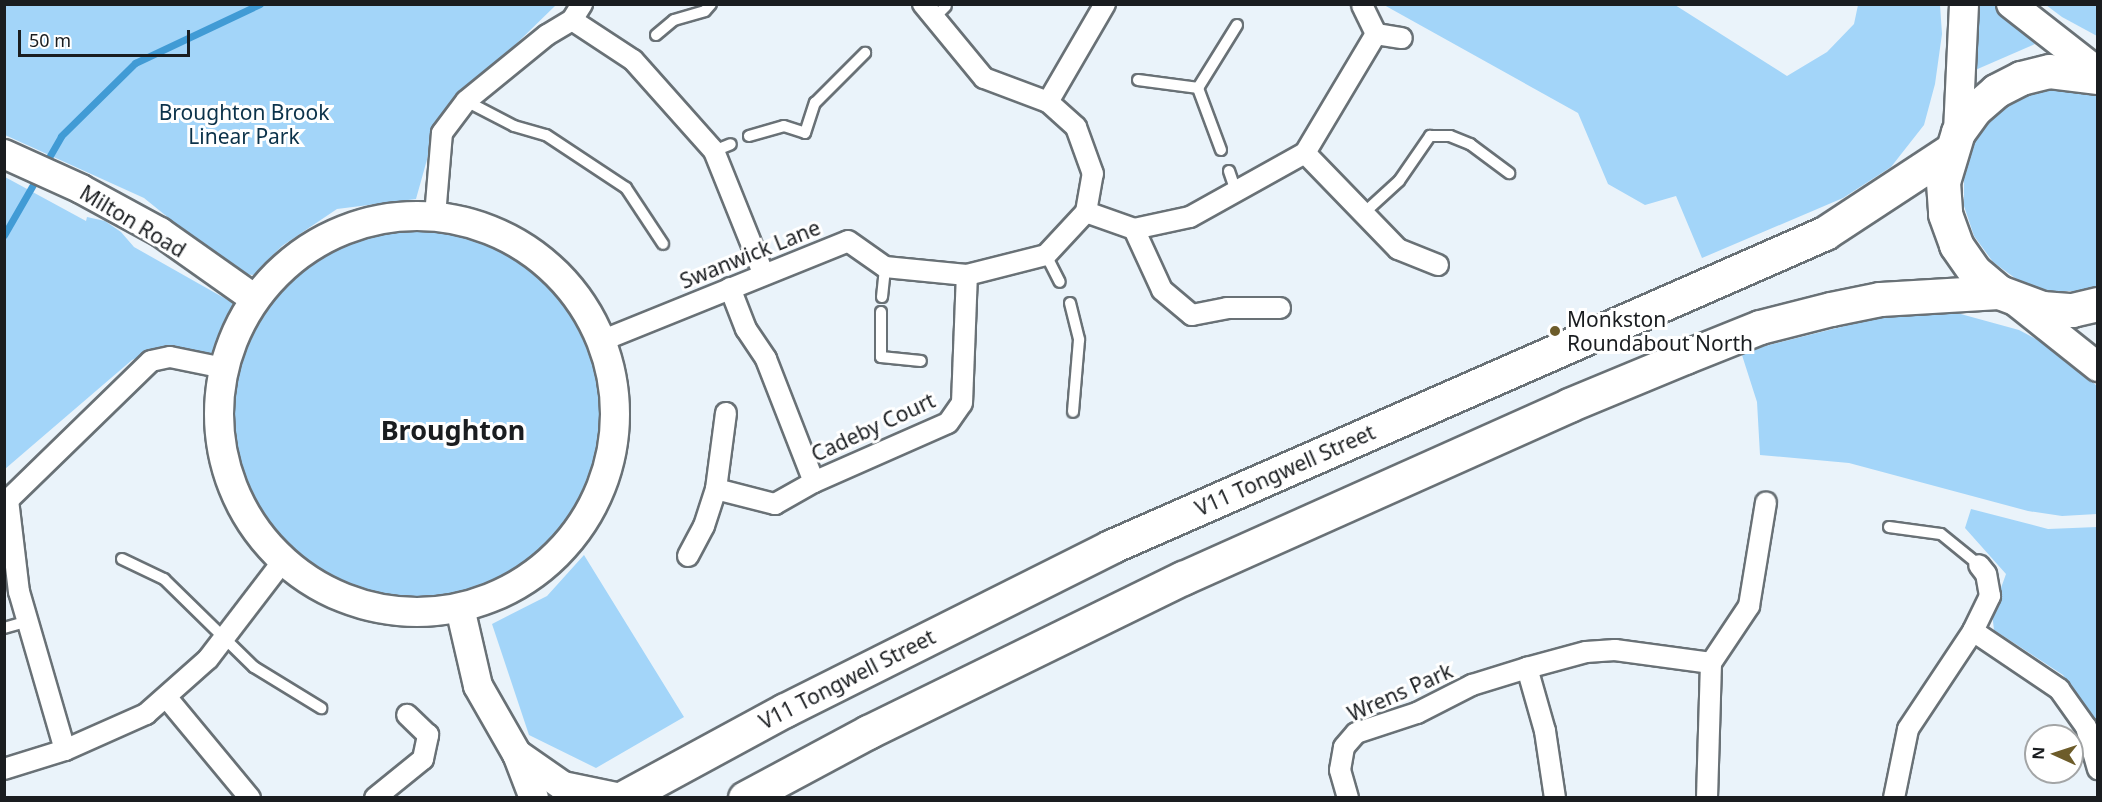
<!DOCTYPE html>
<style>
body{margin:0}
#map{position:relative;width:2102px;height:802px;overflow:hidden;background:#eaf3fa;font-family:"Noto Sans",sans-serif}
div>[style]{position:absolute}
.green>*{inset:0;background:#a3d5f9}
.stream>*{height:7px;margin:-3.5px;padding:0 3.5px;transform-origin:3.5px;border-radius:3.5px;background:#419bd5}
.roads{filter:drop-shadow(2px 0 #697176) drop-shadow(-2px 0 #697176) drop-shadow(0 2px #697176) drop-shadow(0 -2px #697176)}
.lane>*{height:10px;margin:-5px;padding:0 5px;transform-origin:5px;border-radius:5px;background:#fff}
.street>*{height:20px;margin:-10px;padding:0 10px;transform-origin:10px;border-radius:10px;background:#fff}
.secondary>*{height:28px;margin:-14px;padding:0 14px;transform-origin:14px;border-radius:14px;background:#fff}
.secondary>.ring{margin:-14px;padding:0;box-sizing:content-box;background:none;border:28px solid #fff;border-radius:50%}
.highway>*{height:33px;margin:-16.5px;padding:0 16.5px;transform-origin:16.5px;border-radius:16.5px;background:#fff}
.dots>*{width:16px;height:16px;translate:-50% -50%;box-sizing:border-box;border:3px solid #fff;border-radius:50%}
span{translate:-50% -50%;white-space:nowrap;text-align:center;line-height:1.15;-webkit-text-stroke:6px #fff;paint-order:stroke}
.park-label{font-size:21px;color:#0b324a}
.street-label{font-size:21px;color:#1a1d20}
.poi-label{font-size:21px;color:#1a1d20}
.left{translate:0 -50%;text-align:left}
.district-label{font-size:27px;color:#1a1d20;font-weight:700}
.frame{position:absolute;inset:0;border:6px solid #1a1d20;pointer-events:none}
.north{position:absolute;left:2024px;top:724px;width:60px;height:60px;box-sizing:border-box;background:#fff;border:2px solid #a3a5a6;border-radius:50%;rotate:273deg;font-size:16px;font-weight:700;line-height:24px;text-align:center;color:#1a1d20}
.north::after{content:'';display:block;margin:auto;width:21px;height:27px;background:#6d5c2a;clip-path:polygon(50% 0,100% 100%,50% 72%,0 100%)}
.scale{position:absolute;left:18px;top:30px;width:172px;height:27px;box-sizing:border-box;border:3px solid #1a1d20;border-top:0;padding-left:8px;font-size:18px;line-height:21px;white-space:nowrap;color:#1a1d20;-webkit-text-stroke:4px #fff;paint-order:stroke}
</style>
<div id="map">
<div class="green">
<i style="clip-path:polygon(5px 5px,556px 5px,438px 120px,416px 199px,337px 209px,282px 246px,254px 275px,238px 274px,144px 198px,5px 135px)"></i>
<i style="clip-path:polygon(1384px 5px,1675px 5px,1787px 76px,1827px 52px,1854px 24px,1858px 5px,1940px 5px,1942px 34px,1935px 84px,1924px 125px,1891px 167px,1843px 198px,1702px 258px,1676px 196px,1645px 205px,1608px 184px,1578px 113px)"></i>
<i style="clip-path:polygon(1972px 5px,1995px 5px,2035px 44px,1973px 71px)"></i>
<i style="clip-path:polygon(2046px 5px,2097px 5px,2097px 36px,2062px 17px)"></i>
<i style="clip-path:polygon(2049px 87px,2097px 92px,2097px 286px,2083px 291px,2050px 291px,2019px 281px,1993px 262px,1974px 236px,1964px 206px,1964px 173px,1973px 142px,1992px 116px,2018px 97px)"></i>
<i style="clip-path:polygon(5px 177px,86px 221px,87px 217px,105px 221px,121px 232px,134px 247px,233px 303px,212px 353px,154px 350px,132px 360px,5px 469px)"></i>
<i style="clip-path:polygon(435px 216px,497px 233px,541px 259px,567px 285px,601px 341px,602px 400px,611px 456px,597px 497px,572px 538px,540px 570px,483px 601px,413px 613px,368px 607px,322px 589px,283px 561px,244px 512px,225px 465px,218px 417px,224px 368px,267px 303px,320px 241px,373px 220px)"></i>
<i style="clip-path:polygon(1957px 313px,2019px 330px,2058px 351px,2097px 386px,2097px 514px,2062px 516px,2028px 511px,1849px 463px,1760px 455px,1757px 402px,1741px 352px,1885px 316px)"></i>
<i style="clip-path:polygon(1971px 509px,2048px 529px,2097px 527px,2097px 736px,2095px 737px,2076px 694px,2063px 675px,1994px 630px,1992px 613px,2006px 574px,1965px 528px)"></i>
<i style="clip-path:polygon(584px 555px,684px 717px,596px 768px,529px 735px,492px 624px,547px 596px)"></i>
</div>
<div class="stream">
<i style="left:44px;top:166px;width:34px;rotate:-60deg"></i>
<i style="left:61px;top:136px;width:104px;rotate:-44.6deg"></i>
<i style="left:135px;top:63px;width:138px;rotate:-25.3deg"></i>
<i style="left:4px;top:235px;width:68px;rotate:-60deg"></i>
</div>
<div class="roads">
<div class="lane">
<i style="left:933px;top:19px;width:18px;rotate:-45deg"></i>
<i style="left:656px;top:35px;width:23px;rotate:-40deg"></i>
<i style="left:674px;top:20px;width:32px;rotate:-16deg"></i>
<i style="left:705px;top:11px;width:9px;rotate:-49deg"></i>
<i style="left:1138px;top:80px;width:61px;rotate:7.6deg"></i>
<i style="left:466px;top:101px;width:54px;rotate:27.5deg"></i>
<i style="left:514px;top:126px;width:33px;rotate:16deg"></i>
<i style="left:546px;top:135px;width:96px;rotate:33.5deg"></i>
<i style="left:626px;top:188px;width:67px;rotate:56.5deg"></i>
<i style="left:749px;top:136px;width:36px;rotate:-16deg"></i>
<i style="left:784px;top:126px;width:22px;rotate:18deg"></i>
<i style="left:805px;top:133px;width:32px;rotate:-72deg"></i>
<i style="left:815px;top:103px;width:71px;rotate:-45deg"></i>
<i style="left:1221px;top:150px;width:66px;rotate:-110.4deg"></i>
<i style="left:1198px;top:88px;width:74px;rotate:-58.2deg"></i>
<i style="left:714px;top:151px;width:18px;rotate:-22deg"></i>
<i style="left:1229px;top:171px;width:21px;rotate:71deg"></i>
<i style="left:1365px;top:212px;width:46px;rotate:-42.4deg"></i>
<i style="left:1399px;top:181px;width:55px;rotate:-55.4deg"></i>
<i style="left:1430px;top:136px;width:20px"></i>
<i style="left:1450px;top:136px;width:22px;rotate:22deg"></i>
<i style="left:1470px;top:144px;width:49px;rotate:36.6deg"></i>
<i style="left:1046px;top:255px;width:30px;rotate:63deg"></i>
<i style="left:882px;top:297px;width:30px;rotate:-84deg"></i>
<i style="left:1070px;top:303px;width:38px;rotate:76deg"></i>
<i style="left:1079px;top:340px;width:72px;rotate:94.8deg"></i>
<i style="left:881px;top:312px;width:45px;rotate:90deg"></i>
<i style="left:881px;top:357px;width:40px;rotate:5.7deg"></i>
<i style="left:1889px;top:527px;width:52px;rotate:7.7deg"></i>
<i style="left:1941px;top:534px;width:49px;rotate:39.2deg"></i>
<i style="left:122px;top:559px;width:47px;rotate:25.5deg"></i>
<i style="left:164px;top:579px;width:126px;rotate:44.4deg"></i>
<i style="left:254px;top:667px;width:79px;rotate:31.5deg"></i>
<i style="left:4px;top:628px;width:25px;rotate:-16deg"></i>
</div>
<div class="street">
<i style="left:923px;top:4px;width:96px;rotate:50.5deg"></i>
<i style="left:984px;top:78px;width:68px;rotate:20.6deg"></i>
<i style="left:1362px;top:5px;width:32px;rotate:64deg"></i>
<i style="left:572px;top:20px;width:73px;rotate:33.3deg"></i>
<i style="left:633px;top:60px;width:122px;rotate:48.3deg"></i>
<i style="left:714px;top:151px;width:131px;rotate:68.1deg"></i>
<i style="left:1305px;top:153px;width:134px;rotate:45.9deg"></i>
<i style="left:1398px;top:249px;width:43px;rotate:21.8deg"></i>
<i style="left:1086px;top:212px;width:51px;rotate:19.5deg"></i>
<i style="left:1134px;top:229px;width:57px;rotate:-12.1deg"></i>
<i style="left:1190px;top:217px;width:132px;rotate:-29.1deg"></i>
<i style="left:1305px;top:153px;width:139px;rotate:-59.2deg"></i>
<i style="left:1376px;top:34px;width:26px;rotate:9deg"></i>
<i style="left:435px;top:216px;width:83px;rotate:-85.2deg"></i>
<i style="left:442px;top:133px;width:40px;rotate:-53deg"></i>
<i style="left:466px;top:101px;width:104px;rotate:-39.2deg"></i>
<i style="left:547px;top:35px;width:29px;rotate:-31deg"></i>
<i style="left:572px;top:20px;width:19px;rotate:-58deg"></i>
<i style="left:1134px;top:229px;width:67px;rotate:65.3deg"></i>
<i style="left:1162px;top:290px;width:39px;rotate:40deg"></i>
<i style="left:1192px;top:315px;width:36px;rotate:-11deg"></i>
<i style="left:1227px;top:308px;width:53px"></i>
<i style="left:730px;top:288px;width:44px;rotate:68.7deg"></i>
<i style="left:746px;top:329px;width:36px;rotate:56deg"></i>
<i style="left:766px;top:359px;width:132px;rotate:68.7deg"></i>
<i style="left:601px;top:341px;width:266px;rotate:-22deg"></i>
<i style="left:848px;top:241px;width:45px;rotate:35.1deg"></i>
<i style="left:885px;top:267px;width:82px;rotate:5.6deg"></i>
<i style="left:967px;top:275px;width:81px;rotate:-14.2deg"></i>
<i style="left:1046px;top:255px;width:59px;rotate:-47.1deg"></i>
<i style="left:1086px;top:212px;width:39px;rotate:-80deg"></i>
<i style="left:1093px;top:174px;width:50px;rotate:-109.9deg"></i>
<i style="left:1076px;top:127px;width:38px;rotate:-138deg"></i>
<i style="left:1048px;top:102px;width:113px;rotate:-59.8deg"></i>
<i style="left:726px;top:413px;width:77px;rotate:97.5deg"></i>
<i style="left:716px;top:489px;width:61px;rotate:14.3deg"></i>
<i style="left:775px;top:504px;width:45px;rotate:-29.4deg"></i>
<i style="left:814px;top:482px;width:146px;rotate:-23.8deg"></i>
<i style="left:948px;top:423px;width:24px;rotate:-55deg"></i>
<i style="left:962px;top:403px;width:128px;rotate:-87.8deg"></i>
<i style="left:688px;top:556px;width:34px;rotate:-62deg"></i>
<i style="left:704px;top:526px;width:39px;rotate:-72deg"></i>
<i style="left:1973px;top:631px;width:39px;rotate:-64deg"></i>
<i style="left:1990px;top:596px;width:22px;rotate:-100deg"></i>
<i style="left:1986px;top:574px;width:11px;rotate:-128deg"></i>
<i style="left:167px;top:698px;width:130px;rotate:50.3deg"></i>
<i style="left:65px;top:750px;width:165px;rotate:-106.2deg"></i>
<i style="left:19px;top:592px;width:93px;rotate:-96.8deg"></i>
<i style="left:8px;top:500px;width:199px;rotate:-44.2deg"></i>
<i style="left:151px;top:361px;width:19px;rotate:-12deg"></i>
<i style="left:170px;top:357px;width:55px;rotate:11.5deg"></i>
<i style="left:4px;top:769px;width:64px;rotate:-17.3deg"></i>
<i style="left:65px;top:750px;width:89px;rotate:-24deg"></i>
<i style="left:146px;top:714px;width:83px;rotate:-41.6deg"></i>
<i style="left:208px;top:659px;width:123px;rotate:-52.6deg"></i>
<i style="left:375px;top:798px;width:62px;rotate:-39.1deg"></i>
<i style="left:423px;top:759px;width:25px;rotate:-78deg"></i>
<i style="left:428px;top:735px;width:29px;rotate:-136deg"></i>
<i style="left:1348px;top:798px;width:29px;rotate:-106deg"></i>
<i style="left:1340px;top:770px;width:23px;rotate:-80deg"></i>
<i style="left:1344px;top:747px;width:18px;rotate:-49deg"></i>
<i style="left:1356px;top:733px;width:64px;rotate:-18.2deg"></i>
<i style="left:1417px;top:713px;width:62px;rotate:-27deg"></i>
<i style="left:1472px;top:685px;width:58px;rotate:-17.2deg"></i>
<i style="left:1555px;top:798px;width:68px;rotate:-98.5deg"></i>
<i style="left:1545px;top:731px;width:66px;rotate:-105.9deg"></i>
<i style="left:1527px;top:668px;width:61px;rotate:-15.2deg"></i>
<i style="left:1586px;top:652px;width:29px;rotate:-4deg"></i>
<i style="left:1615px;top:650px;width:97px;rotate:7.7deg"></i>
<i style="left:1711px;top:663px;width:69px;rotate:-56.3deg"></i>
<i style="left:1749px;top:606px;width:105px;rotate:-80.7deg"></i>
<i style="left:1707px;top:798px;width:135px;rotate:-88.3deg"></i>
<i style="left:1894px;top:798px;width:70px;rotate:-78.5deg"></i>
<i style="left:1908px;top:729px;width:118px;rotate:-56.4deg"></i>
<i style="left:1973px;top:631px;width:104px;rotate:34deg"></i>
<i style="left:2059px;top:689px;width:47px;rotate:54.6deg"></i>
<i style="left:2086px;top:727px;width:44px;rotate:74.1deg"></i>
</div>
<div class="secondary">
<i style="left:2011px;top:4px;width:110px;rotate:38deg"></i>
<i style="left:1958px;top:132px;width:128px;rotate:-87.3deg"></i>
<i style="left:4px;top:154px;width:85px;rotate:24.4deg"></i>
<i style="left:81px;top:189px;width:90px;rotate:28.6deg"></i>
<i style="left:160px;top:232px;width:116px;rotate:35.2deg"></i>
<i class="ring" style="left:219px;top:216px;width:368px;height:368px"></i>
<i style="left:2015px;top:301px;width:106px;rotate:38.5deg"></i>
<i style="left:460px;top:608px;width:80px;rotate:77deg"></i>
<i style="left:478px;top:686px;width:78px;rotate:60.2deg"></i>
<i style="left:517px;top:754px;width:47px;rotate:68.9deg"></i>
<i style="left:517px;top:754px;width:56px;rotate:34.8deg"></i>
<i style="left:563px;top:786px;width:59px;rotate:11.7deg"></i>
</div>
<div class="highway">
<i style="left:2098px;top:77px;width:49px;rotate:-173deg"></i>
<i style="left:2049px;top:71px;width:29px;rotate:166deg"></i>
<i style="left:2021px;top:78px;width:28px;rotate:153deg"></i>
<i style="left:1996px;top:91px;width:28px;rotate:139deg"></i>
<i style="left:1975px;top:109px;width:29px;rotate:126deg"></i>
<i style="left:1958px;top:132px;width:52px;rotate:106.7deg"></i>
<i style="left:1943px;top:182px;width:32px;rotate:86deg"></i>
<i style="left:1945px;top:214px;width:33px;rotate:70deg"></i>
<i style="left:1956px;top:245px;width:32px;rotate:55deg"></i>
<i style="left:1974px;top:271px;width:33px;rotate:40deg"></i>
<i style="left:1999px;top:292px;width:46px;rotate:20.4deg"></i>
<i style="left:2042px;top:308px;width:30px;rotate:4deg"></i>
<i style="left:2072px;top:310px;width:27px;rotate:-13deg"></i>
<i style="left:623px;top:798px;width:184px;rotate:-28.5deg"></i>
<i style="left:785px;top:710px;width:364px;rotate:-26.6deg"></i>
<i style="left:1110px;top:547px;width:781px;rotate:-23.71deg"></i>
<i style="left:1825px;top:233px;width:149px;rotate:-33.3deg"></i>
<i style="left:745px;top:798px;width:140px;rotate:-28.2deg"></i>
<i style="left:868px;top:732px;width:351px;rotate:-26.1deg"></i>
<i style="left:1183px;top:578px;width:423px;rotate:-24.1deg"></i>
<i style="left:1569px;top:405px;width:126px;rotate:-22.5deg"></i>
<i style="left:1685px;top:357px;width:81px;rotate:-21.8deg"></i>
<i style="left:1760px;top:327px;width:73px;rotate:-14.2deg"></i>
<i style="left:1831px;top:309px;width:50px;rotate:-11.5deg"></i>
<i style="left:1880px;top:299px;width:119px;rotate:-3.4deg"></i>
</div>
</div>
<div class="dots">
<i style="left:1555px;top:331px;background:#6d5c2a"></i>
</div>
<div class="park-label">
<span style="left:244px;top:124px">Broughton Brook<br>Linear Park</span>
</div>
<div class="street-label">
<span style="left:133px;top:221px;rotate:31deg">Milton Road</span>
<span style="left:750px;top:254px;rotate:-22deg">Swanwick Lane</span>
<span style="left:873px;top:427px;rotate:-25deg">Cadeby Court</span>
<span style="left:1285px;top:470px;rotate:-24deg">V11 Tongwell Street</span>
<span style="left:847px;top:679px;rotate:-27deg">V11 Tongwell Street</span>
<span style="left:1400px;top:692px;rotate:-24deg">Wrens Park</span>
</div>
<div class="poi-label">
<span class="left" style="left:1567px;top:331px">Monkston<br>Roundabout North</span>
</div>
<div class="district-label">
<span style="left:453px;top:430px">Broughton</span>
</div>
<div class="frame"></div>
<div class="north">N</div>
<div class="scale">50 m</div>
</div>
